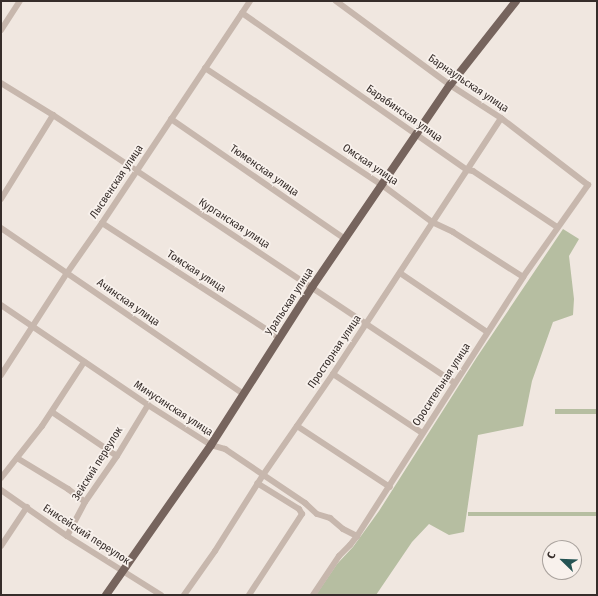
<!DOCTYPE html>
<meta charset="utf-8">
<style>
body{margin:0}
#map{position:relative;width:598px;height:596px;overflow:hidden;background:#f0e7e0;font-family:"Fira Sans Condensed",sans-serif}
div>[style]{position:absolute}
.green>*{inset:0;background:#b6bea1;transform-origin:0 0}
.minor>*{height:6px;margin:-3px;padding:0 3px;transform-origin:3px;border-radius:3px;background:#c7b7ad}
.major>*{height:8px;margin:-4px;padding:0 4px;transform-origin:4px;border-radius:4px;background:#76645d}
span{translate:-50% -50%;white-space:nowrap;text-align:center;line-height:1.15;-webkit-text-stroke:3.5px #f8f1ec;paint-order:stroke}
.street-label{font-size:11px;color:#362d2a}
.frame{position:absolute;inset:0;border:2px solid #362d2a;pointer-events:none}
.north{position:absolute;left:542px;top:540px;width:40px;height:40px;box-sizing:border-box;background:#f8f1ec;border:1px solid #aaa39e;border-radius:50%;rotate:293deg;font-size:11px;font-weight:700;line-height:16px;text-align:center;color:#362d2a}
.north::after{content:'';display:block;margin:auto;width:14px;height:18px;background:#245353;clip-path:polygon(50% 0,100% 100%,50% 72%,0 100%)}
</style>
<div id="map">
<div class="green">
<i style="clip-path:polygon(563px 229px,579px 239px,569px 256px,574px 299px,573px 315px,553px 322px,532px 381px,523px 426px,478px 435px,464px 532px,449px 535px,429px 524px,412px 542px,376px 595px,316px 595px,337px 564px,353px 547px,379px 511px,477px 357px)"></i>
<i style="left:597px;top:409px;width:5px;height:42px;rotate:90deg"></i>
<i style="left:597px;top:512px;width:4px;height:129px;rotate:90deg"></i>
</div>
<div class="minor">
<i style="left:242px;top:13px;width:274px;rotate:34.9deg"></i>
<i style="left:467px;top:170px;width:6px;rotate:9deg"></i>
<i style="left:473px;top:171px;width:101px;rotate:33.7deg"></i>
<i style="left:1px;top:30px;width:35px;rotate:-57deg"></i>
<i style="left:205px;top:68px;width:212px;rotate:33.5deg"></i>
<i style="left:382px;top:185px;width:62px;rotate:36.5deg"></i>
<i style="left:432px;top:222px;width:23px;rotate:25deg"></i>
<i style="left:453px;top:232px;width:83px;rotate:32.7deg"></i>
<i style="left:1px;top:83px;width:61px;rotate:31.6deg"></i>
<i style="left:53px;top:115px;width:482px;rotate:33.7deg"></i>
<i style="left:171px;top:119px;width:211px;rotate:34.6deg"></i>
<i style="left:1px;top:199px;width:99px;rotate:-58.2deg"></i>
<i style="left:102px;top:223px;width:212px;rotate:32.9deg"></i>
<i style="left:1px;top:228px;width:293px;rotate:34.4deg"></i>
<i style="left:400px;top:273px;width:105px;rotate:34.1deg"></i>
<i style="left:1px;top:305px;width:178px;rotate:34.2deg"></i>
<i style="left:148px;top:405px;width:75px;rotate:32.4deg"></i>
<i style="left:211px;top:445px;width:15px;rotate:16deg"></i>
<i style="left:225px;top:449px;width:97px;rotate:34deg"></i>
<i style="left:305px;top:503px;width:16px;rotate:43deg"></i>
<i style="left:317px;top:514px;width:14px;rotate:17deg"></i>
<i style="left:330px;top:518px;width:17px;rotate:40deg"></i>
<i style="left:343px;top:529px;width:16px;rotate:27deg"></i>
<i style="left:333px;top:374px;width:107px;rotate:33.5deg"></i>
<i style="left:1px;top:375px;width:121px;rotate:-57.1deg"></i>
<i style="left:67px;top:273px;width:61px;rotate:-55deg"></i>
<i style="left:102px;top:223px;width:267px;rotate:-56.3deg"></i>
<i style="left:52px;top:412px;width:78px;rotate:34.1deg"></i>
<i style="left:297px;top:426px;width:111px;rotate:33.3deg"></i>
<i style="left:17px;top:458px;width:60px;rotate:31.3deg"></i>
<i style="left:68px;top:489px;width:21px;rotate:37deg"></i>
<i style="left:1px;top:478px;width:66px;rotate:-51.7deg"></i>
<i style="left:42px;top:426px;width:77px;rotate:-56.7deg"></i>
<i style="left:1px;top:490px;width:80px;rotate:34.9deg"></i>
<i style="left:67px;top:536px;width:111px;rotate:32.1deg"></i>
<i style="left:67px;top:536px;width:38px;rotate:-62deg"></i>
<i style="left:85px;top:502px;width:56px;rotate:-55.2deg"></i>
<i style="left:117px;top:456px;width:60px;rotate:-58.7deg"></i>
<i style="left:1px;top:546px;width:47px;rotate:-56.3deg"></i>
<i style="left:184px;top:595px;width:54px;rotate:-54.8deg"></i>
<i style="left:215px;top:551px;width:90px;rotate:-57.7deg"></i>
<i style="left:263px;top:475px;width:123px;rotate:-55.3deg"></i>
<i style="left:333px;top:374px;width:306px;rotate:-56.7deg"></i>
<i style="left:249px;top:595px;width:97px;rotate:-56.8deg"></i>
<i style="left:302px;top:514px;width:6px;rotate:-121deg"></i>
<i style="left:299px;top:509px;width:49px;rotate:-148.2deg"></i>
<i style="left:313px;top:595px;width:47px;rotate:-56.3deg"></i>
<i style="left:339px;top:556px;width:16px;rotate:-45deg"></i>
<i style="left:350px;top:545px;width:11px;rotate:-52deg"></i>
<i style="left:357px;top:536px;width:308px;rotate:-57.3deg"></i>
<i style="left:523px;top:277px;width:113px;rotate:-54.8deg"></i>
<i style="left:588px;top:185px;width:110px;rotate:-142.4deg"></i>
<i style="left:501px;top:118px;width:61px;rotate:-147.1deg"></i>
<i style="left:450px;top:85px;width:142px;rotate:-143.6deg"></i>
</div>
<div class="major">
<i style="left:106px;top:595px;width:183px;rotate:-55deg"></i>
<i style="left:211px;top:445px;width:188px;rotate:-57.4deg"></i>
<i style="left:312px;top:287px;width:245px;rotate:-55.7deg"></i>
<i style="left:450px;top:85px;width:107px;rotate:-51.8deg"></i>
</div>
<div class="street-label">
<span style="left:468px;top:84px;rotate:34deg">Барнаульская улица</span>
<span style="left:404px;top:114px;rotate:35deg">Барабинская улица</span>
<span style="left:370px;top:165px;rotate:34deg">Омская улица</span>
<span style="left:264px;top:171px;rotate:35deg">Тюменская улица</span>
<span style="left:117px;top:182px;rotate:-56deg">Лысвенская улица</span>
<span style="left:234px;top:224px;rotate:33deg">Курганская улица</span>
<span style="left:196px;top:272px;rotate:33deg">Томская улица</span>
<span style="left:290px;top:302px;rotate:-57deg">Уральская улица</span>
<span style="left:128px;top:303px;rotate:35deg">Ачинская улица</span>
<span style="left:335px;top:352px;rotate:-56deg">Просторная улица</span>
<span style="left:442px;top:385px;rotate:-57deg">Оросительная улица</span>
<span style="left:173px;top:409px;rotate:33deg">Минусинская улица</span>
<span style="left:98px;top:464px;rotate:-58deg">Зейский переулок</span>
<span style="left:86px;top:535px;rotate:33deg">Енисейский переулок</span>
</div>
<div class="frame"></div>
<div class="north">С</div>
</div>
